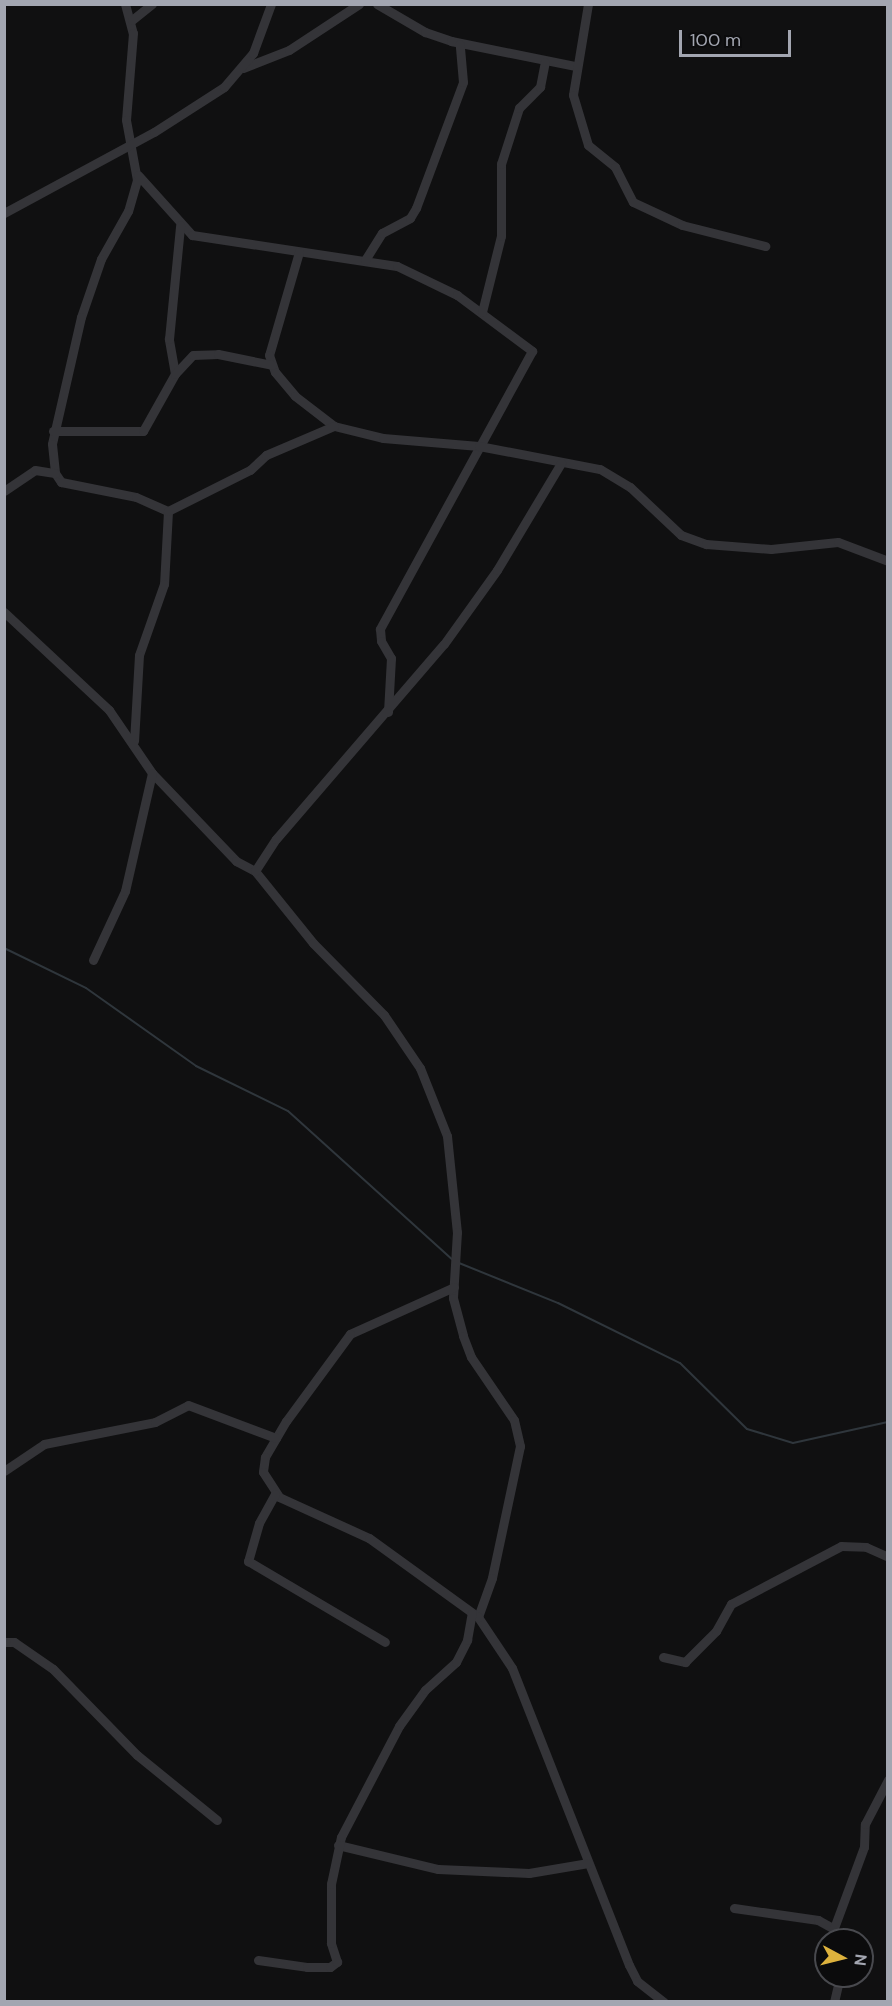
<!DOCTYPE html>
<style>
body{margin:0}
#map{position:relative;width:892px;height:2006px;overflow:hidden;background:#101011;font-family:"DM Sans",sans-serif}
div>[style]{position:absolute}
.stream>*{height:2px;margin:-1px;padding:0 1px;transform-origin:1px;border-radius:1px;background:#2f363c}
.minor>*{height:9px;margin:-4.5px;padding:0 4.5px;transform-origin:4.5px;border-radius:4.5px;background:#343438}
span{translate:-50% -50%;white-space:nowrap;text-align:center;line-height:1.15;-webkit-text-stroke:6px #0b0b0c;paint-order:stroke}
.frame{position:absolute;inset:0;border:6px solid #a3a6b1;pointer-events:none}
.north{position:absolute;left:814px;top:1928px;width:60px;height:60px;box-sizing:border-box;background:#0b0b0c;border:2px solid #48494e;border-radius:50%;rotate:97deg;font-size:16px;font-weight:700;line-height:24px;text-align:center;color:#a3a6b1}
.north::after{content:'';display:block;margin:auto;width:21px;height:27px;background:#ddb23d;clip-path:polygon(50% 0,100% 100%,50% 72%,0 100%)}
.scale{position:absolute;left:679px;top:30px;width:112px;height:27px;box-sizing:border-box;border:3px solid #a3a6b1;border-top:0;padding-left:8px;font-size:18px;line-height:21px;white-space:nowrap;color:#a3a6b1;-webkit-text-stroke:4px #0b0b0c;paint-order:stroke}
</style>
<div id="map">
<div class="stream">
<i style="left:4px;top:948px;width:91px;rotate:26deg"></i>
<i style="left:86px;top:988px;width:135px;rotate:35.3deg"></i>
<i style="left:196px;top:1066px;width:102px;rotate:26.1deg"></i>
<i style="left:288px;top:1111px;width:221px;rotate:42.1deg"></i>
<i style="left:459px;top:1263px;width:107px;rotate:22deg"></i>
<i style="left:558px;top:1303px;width:136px;rotate:26.2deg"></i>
<i style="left:680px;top:1363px;width:94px;rotate:44.6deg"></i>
<i style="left:747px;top:1429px;width:48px;rotate:16.9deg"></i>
<i style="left:793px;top:1443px;width:97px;rotate:-12.5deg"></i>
</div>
<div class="minor">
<i style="left:125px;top:4px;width:30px;rotate:75deg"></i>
<i style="left:133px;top:33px;width:87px;rotate:94.6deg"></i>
<i style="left:126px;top:120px;width:61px;rotate:79.6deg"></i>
<i style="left:137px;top:180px;width:32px;rotate:106deg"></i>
<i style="left:128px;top:211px;width:55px;rotate:119.4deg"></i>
<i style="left:101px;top:259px;width:61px;rotate:109deg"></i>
<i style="left:81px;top:317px;width:130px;rotate:102.9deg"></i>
<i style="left:52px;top:444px;width:29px;rotate:84deg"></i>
<i style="left:55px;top:473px;width:11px;rotate:56deg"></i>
<i style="left:61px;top:482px;width:76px;rotate:11.3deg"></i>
<i style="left:136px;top:497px;width:35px;rotate:24deg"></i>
<i style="left:168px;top:511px;width:73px;rotate:93.1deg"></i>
<i style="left:164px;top:584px;width:75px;rotate:109.4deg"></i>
<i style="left:139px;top:655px;width:86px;rotate:93.3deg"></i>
<i style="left:377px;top:4px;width:56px;rotate:30.3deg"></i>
<i style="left:425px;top:32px;width:28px;rotate:19deg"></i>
<i style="left:451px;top:41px;width:126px;rotate:11.4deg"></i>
<i style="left:588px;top:4px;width:92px;rotate:99.4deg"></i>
<i style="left:573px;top:95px;width:52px;rotate:73.3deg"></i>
<i style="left:588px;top:145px;width:35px;rotate:39deg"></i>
<i style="left:615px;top:167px;width:39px;rotate:63deg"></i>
<i style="left:633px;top:202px;width:54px;rotate:25.1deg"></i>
<i style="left:682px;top:225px;width:86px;rotate:14.2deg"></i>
<i style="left:132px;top:20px;width:26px;rotate:-39deg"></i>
<i style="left:243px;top:68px;width:49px;rotate:-21.4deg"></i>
<i style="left:289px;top:50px;width:84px;rotate:-33.3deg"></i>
<i style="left:138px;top:175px;width:81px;rotate:48deg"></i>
<i style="left:192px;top:235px;width:207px;rotate:8.6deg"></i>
<i style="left:397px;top:266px;width:67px;rotate:25.8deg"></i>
<i style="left:457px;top:295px;width:94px;rotate:36.7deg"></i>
<i style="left:532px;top:351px;width:317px;rotate:118.7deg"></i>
<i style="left:380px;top:629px;width:12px;rotate:85deg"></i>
<i style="left:381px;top:641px;width:20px;rotate:60deg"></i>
<i style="left:391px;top:658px;width:54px;rotate:93.2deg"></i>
<i style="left:4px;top:213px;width:170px;rotate:-28.4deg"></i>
<i style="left:154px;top:132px;width:83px;rotate:-32.7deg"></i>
<i style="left:224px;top:87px;width:45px;rotate:-49.5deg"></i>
<i style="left:253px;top:53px;width:52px;rotate:-69.8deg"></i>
<i style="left:299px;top:252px;width:107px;rotate:106.2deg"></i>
<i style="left:269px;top:355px;width:18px;rotate:71deg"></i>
<i style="left:275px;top:372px;width:31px;rotate:50deg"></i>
<i style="left:295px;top:396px;width:49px;rotate:37.6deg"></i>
<i style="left:334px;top:426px;width:50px;rotate:13.8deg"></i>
<i style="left:383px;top:438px;width:96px;rotate:4.8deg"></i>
<i style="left:479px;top:446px;width:123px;rotate:10.8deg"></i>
<i style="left:600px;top:469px;width:35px;rotate:31deg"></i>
<i style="left:630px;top:487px;width:70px;rotate:43.3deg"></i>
<i style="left:681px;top:535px;width:27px;rotate:20deg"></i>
<i style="left:706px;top:544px;width:65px;rotate:4.4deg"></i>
<i style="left:771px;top:549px;width:67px;rotate:-6deg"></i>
<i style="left:838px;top:542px;width:53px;rotate:20.8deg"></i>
<i style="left:365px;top:260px;width:32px;rotate:-58deg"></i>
<i style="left:382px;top:233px;width:32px;rotate:-28deg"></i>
<i style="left:410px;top:218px;width:12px;rotate:-59deg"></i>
<i style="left:416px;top:208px;width:134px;rotate:-69.5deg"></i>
<i style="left:463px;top:82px;width:38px;rotate:-95deg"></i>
<i style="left:482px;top:312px;width:78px;rotate:-76deg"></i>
<i style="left:501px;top:236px;width:72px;rotate:-90deg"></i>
<i style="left:501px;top:164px;width:59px;rotate:-72.2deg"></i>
<i style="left:519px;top:108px;width:30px;rotate:-45deg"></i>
<i style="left:540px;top:87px;width:25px;rotate:-79deg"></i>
<i style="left:175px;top:374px;width:36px;rotate:-100deg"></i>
<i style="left:169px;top:339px;width:114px;rotate:-84.4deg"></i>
<i style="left:53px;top:431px;width:90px"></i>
<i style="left:143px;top:431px;width:65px;rotate:-60.7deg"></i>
<i style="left:175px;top:374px;width:26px;rotate:-47deg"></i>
<i style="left:193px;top:355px;width:25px;rotate:-2deg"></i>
<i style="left:218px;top:354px;width:55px;rotate:11.5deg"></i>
<i style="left:4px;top:491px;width:37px;rotate:-34deg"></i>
<i style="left:35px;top:470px;width:20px;rotate:9deg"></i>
<i style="left:168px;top:511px;width:92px;rotate:-26.6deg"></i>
<i style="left:250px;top:470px;width:22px;rotate:-43deg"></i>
<i style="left:266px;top:455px;width:74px;rotate:-23.1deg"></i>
<i style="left:4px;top:612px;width:144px;rotate:43deg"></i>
<i style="left:109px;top:710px;width:76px;rotate:55.7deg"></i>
<i style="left:152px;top:773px;width:122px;rotate:46.3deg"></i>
<i style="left:236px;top:861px;width:21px;rotate:28deg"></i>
<i style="left:255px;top:871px;width:92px;rotate:51.1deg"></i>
<i style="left:313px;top:943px;width:101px;rotate:45.4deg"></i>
<i style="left:384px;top:1015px;width:64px;rotate:55.8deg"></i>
<i style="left:420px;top:1068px;width:73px;rotate:68.3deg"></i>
<i style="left:447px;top:1136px;width:97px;rotate:84.1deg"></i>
<i style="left:457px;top:1232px;width:66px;rotate:93.5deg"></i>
<i style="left:453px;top:1298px;width:39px;rotate:75deg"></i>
<i style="left:463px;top:1336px;width:22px;rotate:69deg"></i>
<i style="left:471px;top:1357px;width:76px;rotate:55.7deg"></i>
<i style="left:514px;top:1420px;width:27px;rotate:77deg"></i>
<i style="left:520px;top:1446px;width:135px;rotate:102deg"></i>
<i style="left:492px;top:1578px;width:41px;rotate:109.7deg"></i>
<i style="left:478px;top:1617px;width:61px;rotate:56.3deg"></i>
<i style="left:512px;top:1668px;width:319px;rotate:68.5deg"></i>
<i style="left:629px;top:1965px;width:18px;rotate:63deg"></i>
<i style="left:637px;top:1981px;width:34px;rotate:38deg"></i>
<i style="left:255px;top:871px;width:38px;rotate:-57deg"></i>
<i style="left:276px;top:839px;width:257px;rotate:-49.3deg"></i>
<i style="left:444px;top:644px;width:91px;rotate:-54.4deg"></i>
<i style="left:497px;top:570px;width:125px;rotate:-59.1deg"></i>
<i style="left:93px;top:960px;width:76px;rotate:-65.1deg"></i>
<i style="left:125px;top:891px;width:121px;rotate:-77.1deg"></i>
<i style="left:454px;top:1287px;width:114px;rotate:155.7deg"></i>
<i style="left:350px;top:1334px;width:108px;rotate:126.3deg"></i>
<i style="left:286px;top:1421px;width:42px;rotate:120.3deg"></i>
<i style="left:265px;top:1457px;width:15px;rotate:98deg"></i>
<i style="left:263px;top:1472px;width:30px;rotate:57deg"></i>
<i style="left:279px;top:1497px;width:99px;rotate:24.5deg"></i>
<i style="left:369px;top:1538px;width:135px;rotate:35.9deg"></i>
<i style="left:4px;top:1471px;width:48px;rotate:-34deg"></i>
<i style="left:44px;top:1444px;width:113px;rotate:-11.2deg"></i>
<i style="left:155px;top:1422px;width:37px;rotate:-27deg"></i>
<i style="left:188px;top:1405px;width:94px;rotate:20.6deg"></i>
<i style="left:275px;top:1494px;width:33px;rotate:119deg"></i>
<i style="left:259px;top:1523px;width:40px;rotate:106deg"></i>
<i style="left:248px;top:1561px;width:159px;rotate:30.6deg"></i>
<i style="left:4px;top:1642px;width:10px"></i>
<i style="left:14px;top:1642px;width:47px;rotate:34.7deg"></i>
<i style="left:53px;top:1669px;width:120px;rotate:45.7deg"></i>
<i style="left:137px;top:1755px;width:103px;rotate:39.1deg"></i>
<i style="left:663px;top:1657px;width:23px;rotate:13deg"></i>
<i style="left:685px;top:1662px;width:44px;rotate:-45deg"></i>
<i style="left:716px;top:1631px;width:31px;rotate:-61deg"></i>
<i style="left:731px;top:1604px;width:124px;rotate:-27.8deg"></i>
<i style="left:841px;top:1546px;width:25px;rotate:2deg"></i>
<i style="left:866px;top:1547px;width:24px;rotate:24deg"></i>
<i style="left:338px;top:1845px;width:103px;rotate:13.5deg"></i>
<i style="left:438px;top:1869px;width:91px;rotate:2.5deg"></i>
<i style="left:529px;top:1873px;width:60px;rotate:-9.6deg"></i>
<i style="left:734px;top:1908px;width:85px;rotate:8.1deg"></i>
<i style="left:818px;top:1920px;width:18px;rotate:29deg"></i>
<i style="left:834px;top:1940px;width:12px;rotate:-90deg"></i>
<i style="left:834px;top:1928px;width:86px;rotate:-69.7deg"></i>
<i style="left:864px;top:1847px;width:23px;rotate:-88deg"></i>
<i style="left:865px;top:1824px;width:50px;rotate:-62.4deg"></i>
<i style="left:258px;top:1960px;width:49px;rotate:8.1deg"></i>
<i style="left:307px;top:1967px;width:23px"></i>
<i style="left:330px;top:1967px;width:9px;rotate:-36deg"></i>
<i style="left:337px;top:1962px;width:20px;rotate:-108deg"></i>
<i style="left:331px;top:1943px;width:59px;rotate:-90deg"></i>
<i style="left:331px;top:1884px;width:48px;rotate:-78deg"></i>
<i style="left:341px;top:1837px;width:125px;rotate:-62.4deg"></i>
<i style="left:399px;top:1726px;width:44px;rotate:-54.2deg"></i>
<i style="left:425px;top:1690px;width:42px;rotate:-42.1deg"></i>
<i style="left:456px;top:1662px;width:25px;rotate:-63deg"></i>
<i style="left:467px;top:1640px;width:27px;rotate:-80deg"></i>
<i style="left:834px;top:2002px;width:27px;rotate:-77deg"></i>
</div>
<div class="frame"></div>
<div class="north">N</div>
<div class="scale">100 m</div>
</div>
